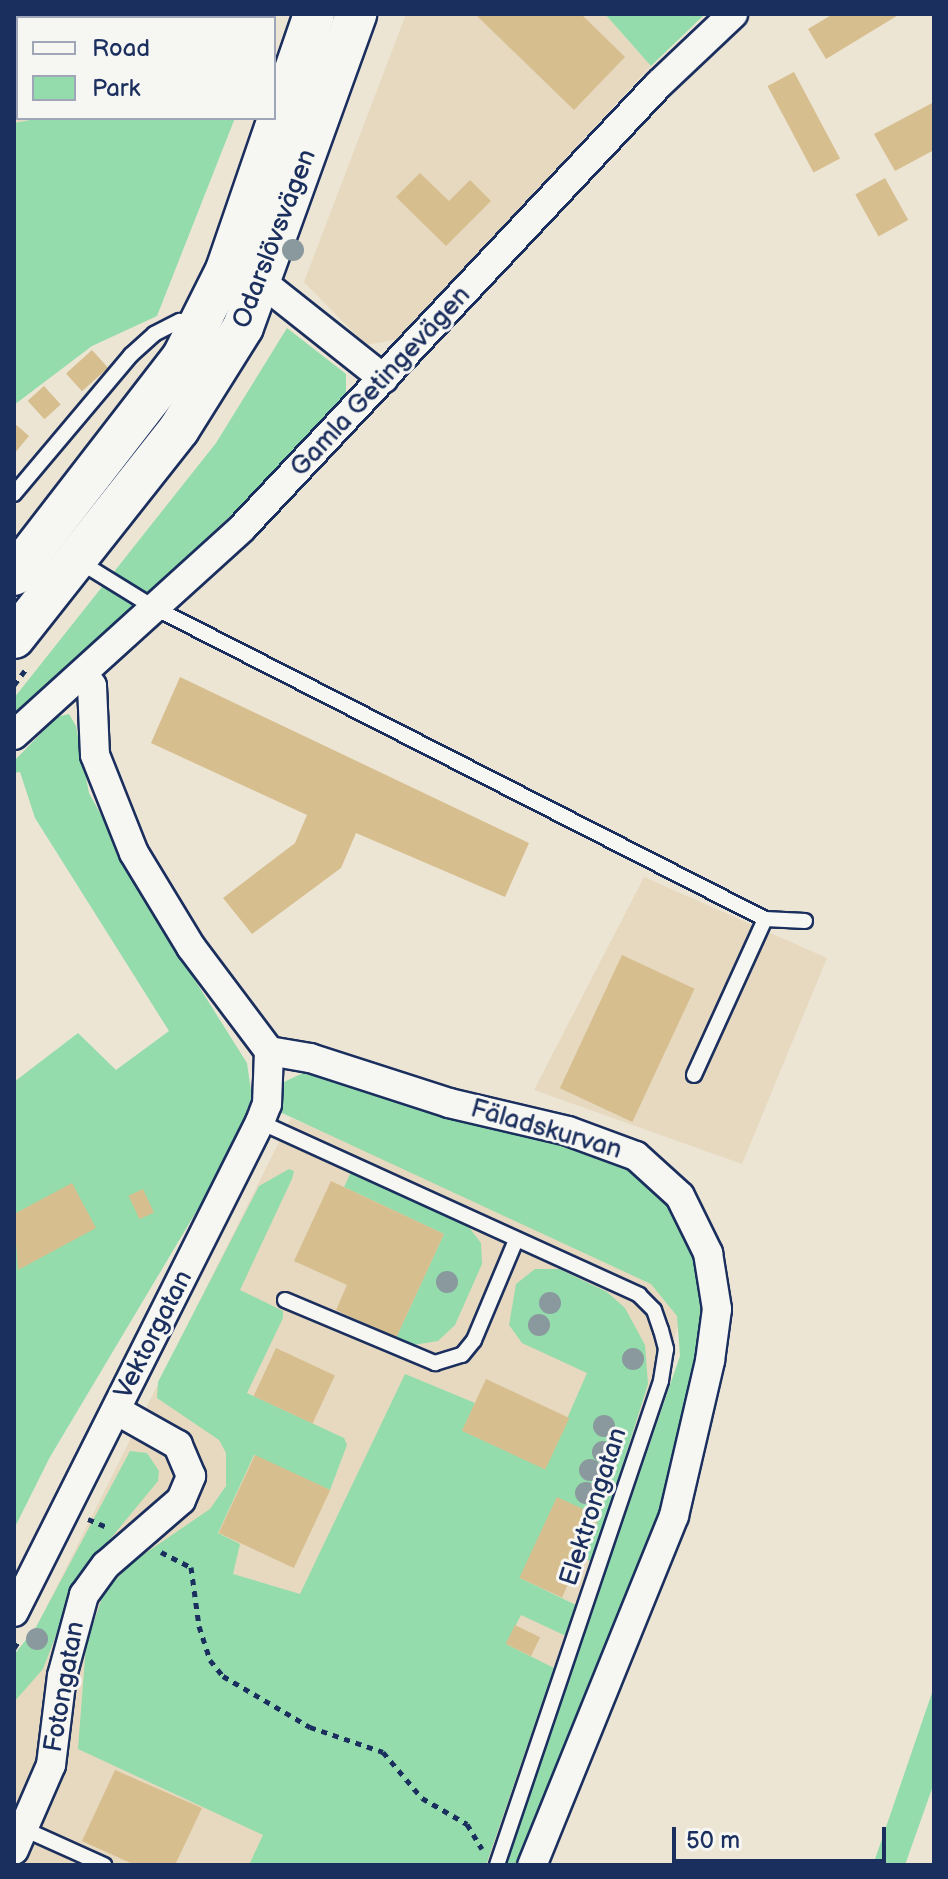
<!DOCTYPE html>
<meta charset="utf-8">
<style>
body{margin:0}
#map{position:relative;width:948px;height:1879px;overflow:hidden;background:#ede5d4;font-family:"Balsamiq Sans",sans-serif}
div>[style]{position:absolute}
.built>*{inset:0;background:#e6d9bf}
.green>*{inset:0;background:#94dcac}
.building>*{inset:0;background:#d7be8e;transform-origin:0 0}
.path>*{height:5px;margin-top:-2.5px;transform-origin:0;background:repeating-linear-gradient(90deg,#1b2f5e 0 6px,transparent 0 12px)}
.roads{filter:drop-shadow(2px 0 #1b2f5e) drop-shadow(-2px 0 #1b2f5e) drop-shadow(0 2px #1b2f5e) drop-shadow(0 -2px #1b2f5e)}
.service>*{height:14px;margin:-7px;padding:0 7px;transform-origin:7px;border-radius:7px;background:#f6f6f2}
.minor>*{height:28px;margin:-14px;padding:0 14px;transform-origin:14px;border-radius:14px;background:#f6f6f2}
.secondary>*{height:40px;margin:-20px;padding:0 20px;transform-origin:20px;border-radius:20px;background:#f6f6f2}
.trees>*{width:22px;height:22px;margin:-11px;border-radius:50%;background:#8a999e}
span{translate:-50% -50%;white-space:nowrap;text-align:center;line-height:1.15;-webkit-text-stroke:6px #f6f6f2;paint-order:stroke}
.street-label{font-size:26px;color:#1b2f5e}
.frame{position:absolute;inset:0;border:16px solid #1b2f5e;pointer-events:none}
.legend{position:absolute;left:16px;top:16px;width:260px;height:104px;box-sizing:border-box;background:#f6f6f2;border:2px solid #9ea6b7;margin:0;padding:10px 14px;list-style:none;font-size:24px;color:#1b2f5e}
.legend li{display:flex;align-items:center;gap:16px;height:40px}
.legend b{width:40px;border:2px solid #9ea6b7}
.scale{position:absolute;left:672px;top:1827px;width:214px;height:36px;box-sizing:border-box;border:4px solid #1b2f5e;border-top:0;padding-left:10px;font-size:24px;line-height:28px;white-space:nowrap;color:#1b2f5e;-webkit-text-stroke:6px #f6f6f2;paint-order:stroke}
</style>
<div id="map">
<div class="built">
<i style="clip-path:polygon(14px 14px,272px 14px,18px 18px,18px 118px,41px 118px,14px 123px)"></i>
<i style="clip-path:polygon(406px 14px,605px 14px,651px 66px,399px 339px,366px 345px,304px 282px)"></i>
<i style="clip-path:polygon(644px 877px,827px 958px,742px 1164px,534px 1090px)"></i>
<i style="clip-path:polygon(291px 1118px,692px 1285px,498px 1865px,14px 1865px,14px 1658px,36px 1628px)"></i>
</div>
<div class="green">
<i style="clip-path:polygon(605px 14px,705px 14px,651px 66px)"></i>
<i style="clip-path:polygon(41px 118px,235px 118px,157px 316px,92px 346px,14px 405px,14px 123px)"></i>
<i style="clip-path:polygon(287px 328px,346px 374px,346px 409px,14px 716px,14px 698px,216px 443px)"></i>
<i style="clip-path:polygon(69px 714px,76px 726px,89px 793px,169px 939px,247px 1063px,253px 1105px,230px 1155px,50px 1457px,14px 1529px,14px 1082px,78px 1033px,116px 1070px,169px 1031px,35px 818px,20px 772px,14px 773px,14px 761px,57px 717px)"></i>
<i style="clip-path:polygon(305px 1072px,609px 1155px,658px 1187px,678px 1212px,699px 1273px,704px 1311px,701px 1359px,652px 1554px,526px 1865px,505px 1865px,680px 1356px,677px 1316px,651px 1284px,280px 1112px,284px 1082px)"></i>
<i style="clip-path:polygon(289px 1169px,294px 1171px,292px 1179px,240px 1290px,283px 1311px,283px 1318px,247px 1393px,344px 1438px,347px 1445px,330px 1490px,254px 1455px,218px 1533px,240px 1544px,233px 1574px,300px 1594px,405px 1374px,475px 1403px,463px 1431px,545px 1469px,587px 1373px,522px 1343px,509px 1325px,516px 1284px,535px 1269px,559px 1269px,607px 1292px,625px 1308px,645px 1345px,648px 1384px,592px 1562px,581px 1557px,599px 1517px,557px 1498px,520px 1578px,576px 1605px,566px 1636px,521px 1615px,506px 1644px,554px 1668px,486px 1865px,249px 1865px,263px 1835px,78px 1749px,86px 1645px,104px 1592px,134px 1561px,210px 1509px,226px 1486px,226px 1453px,219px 1440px,157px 1398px,158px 1382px,259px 1186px)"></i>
<i style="clip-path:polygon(351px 1172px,468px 1226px,481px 1243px,482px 1264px,455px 1325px,438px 1341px,413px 1345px,396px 1338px,444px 1234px,344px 1187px)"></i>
<i style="clip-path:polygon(130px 1451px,147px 1453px,159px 1471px,158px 1481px,78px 1578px,43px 1669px,14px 1702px,14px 1655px,36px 1627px)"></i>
<i style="clip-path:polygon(934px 1687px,934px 1783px,905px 1865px,873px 1865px)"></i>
</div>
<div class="building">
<i style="clip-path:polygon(475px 14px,581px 14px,625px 57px,574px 110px)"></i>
<i style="clip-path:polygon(833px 14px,900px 14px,826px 59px,808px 29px)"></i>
<i style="left:794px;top:72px;width:98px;height:30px;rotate:62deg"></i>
<i style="clip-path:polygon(934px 102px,934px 150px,895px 171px,874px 134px)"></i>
<i style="clip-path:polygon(420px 173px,449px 201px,470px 180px,491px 201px,446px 246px,396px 197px)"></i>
<i style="left:885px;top:178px;width:48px;height:34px;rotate:61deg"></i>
<i style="left:92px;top:350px;width:24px;height:35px;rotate:48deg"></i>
<i style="left:44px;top:386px;width:25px;height:22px;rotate:48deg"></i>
<i style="clip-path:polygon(14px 423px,29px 436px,14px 454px)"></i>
<i style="clip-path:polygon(180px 677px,529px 843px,505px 897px,356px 833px,341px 868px,252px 934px,223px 898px,295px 843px,307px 815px,151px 743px)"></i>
<i style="left:622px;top:955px;width:80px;height:147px;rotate:25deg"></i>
<i style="clip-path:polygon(331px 1181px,444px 1234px,396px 1338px,336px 1310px,347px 1285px,294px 1261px)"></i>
<i style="clip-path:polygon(72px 1183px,96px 1228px,18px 1270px,14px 1214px)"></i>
<i style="left:143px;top:1189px;width:26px;height:16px;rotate:65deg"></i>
<i style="left:276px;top:1348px;width:65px;height:53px;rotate:25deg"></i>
<i style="left:486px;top:1379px;width:92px;height:57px;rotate:25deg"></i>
<i style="left:255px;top:1455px;width:83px;height:86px;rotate:25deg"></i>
<i style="left:557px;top:1497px;width:47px;height:89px;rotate:25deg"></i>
<i style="left:515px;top:1625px;width:28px;height:21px;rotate:26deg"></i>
<i style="clip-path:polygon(115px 1770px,202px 1808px,175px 1865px,135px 1865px,82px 1841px)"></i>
</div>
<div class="path">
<i style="left:14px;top:685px;width:20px;rotate:-53deg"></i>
<i style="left:88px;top:1519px;width:23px;rotate:23deg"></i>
<i style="left:161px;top:1552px;width:34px;rotate:27deg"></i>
<i style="left:191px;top:1567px;width:60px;rotate:82.3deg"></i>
<i style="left:199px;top:1626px;width:36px;rotate:72deg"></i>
<i style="left:210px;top:1660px;width:21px;rotate:51deg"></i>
<i style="left:223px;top:1676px;width:101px;rotate:30.4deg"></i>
<i style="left:310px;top:1727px;width:77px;rotate:18.9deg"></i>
<i style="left:383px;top:1752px;width:60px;rotate:49.7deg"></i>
<i style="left:422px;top:1798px;width:52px;rotate:30deg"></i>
<i style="left:467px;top:1824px;width:29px;rotate:59deg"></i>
<i style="left:14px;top:1648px;width:11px;rotate:-56deg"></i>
</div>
<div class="roads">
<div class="service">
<i style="left:14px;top:494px;width:182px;rotate:-49.9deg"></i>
<i style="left:131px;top:355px;width:31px;rotate:-42deg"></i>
<i style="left:154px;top:334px;width:29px;rotate:-27deg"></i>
<i style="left:180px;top:321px;width:15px;rotate:16deg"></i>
<i style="left:77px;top:560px;width:89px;rotate:31.7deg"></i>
<i style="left:153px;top:607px;width:687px;rotate:27.01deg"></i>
<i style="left:765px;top:919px;width:40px;rotate:2.9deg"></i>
<i style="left:694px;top:1075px;width:171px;rotate:-65.5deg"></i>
<i style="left:260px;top:1122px;width:417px;rotate:24.5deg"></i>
<i style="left:639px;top:1295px;width:21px;rotate:45deg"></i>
<i style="left:654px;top:1310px;width:21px;rotate:71deg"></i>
<i style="left:661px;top:1330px;width:20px;rotate:75deg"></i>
<i style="left:666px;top:1349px;width:32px;rotate:99deg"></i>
<i style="left:661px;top:1381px;width:511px;rotate:108.72deg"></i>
<i style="left:285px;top:1300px;width:163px;rotate:22.8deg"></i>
<i style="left:435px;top:1363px;width:28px;rotate:-17deg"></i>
<i style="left:462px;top:1355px;width:19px;rotate:-51deg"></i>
<i style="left:474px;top:1340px;width:108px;rotate:-67.2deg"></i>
<i style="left:24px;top:1829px;width:88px;rotate:24.2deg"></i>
</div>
<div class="minor">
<i style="left:244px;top:277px;width:20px;rotate:18deg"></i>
<i style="left:263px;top:283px;width:154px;rotate:38.4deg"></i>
<i style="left:84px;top:674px;width:14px;rotate:56deg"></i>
<i style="left:92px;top:686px;width:69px;rotate:87.5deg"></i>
<i style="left:95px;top:755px;width:105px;rotate:68.3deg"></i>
<i style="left:134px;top:853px;width:110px;rotate:58.8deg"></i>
<i style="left:191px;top:947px;width:130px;rotate:53.1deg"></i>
<i style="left:269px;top:1051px;width:42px;rotate:9.7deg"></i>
<i style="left:310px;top:1058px;width:146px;rotate:17.9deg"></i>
<i style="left:449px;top:1103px;width:122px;rotate:13.2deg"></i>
<i style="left:568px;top:1131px;width:72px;rotate:20.2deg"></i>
<i style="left:636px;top:1156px;width:59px;rotate:42.3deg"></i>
<i style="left:680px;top:1196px;width:64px;rotate:63.8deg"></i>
<i style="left:708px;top:1253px;width:57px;rotate:80.9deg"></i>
<i style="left:717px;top:1309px;width:52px;rotate:97.7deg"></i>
<i style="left:710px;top:1361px;width:159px;rotate:103.1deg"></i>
<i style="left:674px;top:1516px;width:377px;rotate:112.1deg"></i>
<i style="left:14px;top:735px;width:308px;rotate:-42.2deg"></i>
<i style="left:242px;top:528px;width:609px;rotate:-46.8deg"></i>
<i style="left:659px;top:84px;width:102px;rotate:-43.4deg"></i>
<i style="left:14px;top:1612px;width:548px;rotate:-63.34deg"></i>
<i style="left:260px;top:1122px;width:19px;rotate:-69deg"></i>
<i style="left:267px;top:1104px;width:53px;rotate:-87.8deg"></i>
<i style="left:14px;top:1850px;width:93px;rotate:-66.5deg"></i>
<i style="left:51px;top:1765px;width:90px;rotate:-83deg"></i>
<i style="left:62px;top:1676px;width:84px;rotate:-74.8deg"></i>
<i style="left:84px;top:1595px;width:37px;rotate:-54deg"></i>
<i style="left:106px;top:1565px;width:99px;rotate:-40.9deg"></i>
<i style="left:181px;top:1500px;width:26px;rotate:-67deg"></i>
<i style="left:191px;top:1476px;width:34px;rotate:-113deg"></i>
<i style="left:178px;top:1445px;width:71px;rotate:-150.6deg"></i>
</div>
<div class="secondary">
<i style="left:14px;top:575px;width:274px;rotate:-52.3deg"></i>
<i style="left:182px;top:358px;width:98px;rotate:-63.4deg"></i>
<i style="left:226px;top:270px;width:271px;rotate:-71deg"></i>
<i style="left:14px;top:638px;width:266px;rotate:-51.7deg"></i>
<i style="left:179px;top:429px;width:120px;rotate:-57.9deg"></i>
<i style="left:243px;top:327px;width:333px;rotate:-70.1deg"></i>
</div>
</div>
<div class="trees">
<i style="left:293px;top:250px"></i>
<i style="left:447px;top:1282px"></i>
<i style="left:550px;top:1303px"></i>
<i style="left:539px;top:1325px"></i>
<i style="left:633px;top:1359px"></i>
<i style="left:604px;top:1426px"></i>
<i style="left:603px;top:1452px"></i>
<i style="left:590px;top:1470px"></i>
<i style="left:586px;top:1493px"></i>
<i style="left:37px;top:1639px"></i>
</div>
<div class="street-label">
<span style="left:275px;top:239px;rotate:-69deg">Odarslövsvägen</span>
<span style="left:381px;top:382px;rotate:-47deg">Gamla Getingevägen</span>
<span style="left:546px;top:1130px;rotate:16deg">Fäladskurvan</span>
<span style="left:154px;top:1335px;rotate:-63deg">Vektorgatan</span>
<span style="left:594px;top:1507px;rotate:-72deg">Elektrongatan</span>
<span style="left:65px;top:1687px;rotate:-80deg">Fotongatan</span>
</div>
<div class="frame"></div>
<ul class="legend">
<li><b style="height:10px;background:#f6f6f2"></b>Road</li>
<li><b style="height:22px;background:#94dcac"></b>Park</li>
</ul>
<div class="scale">50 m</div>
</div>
